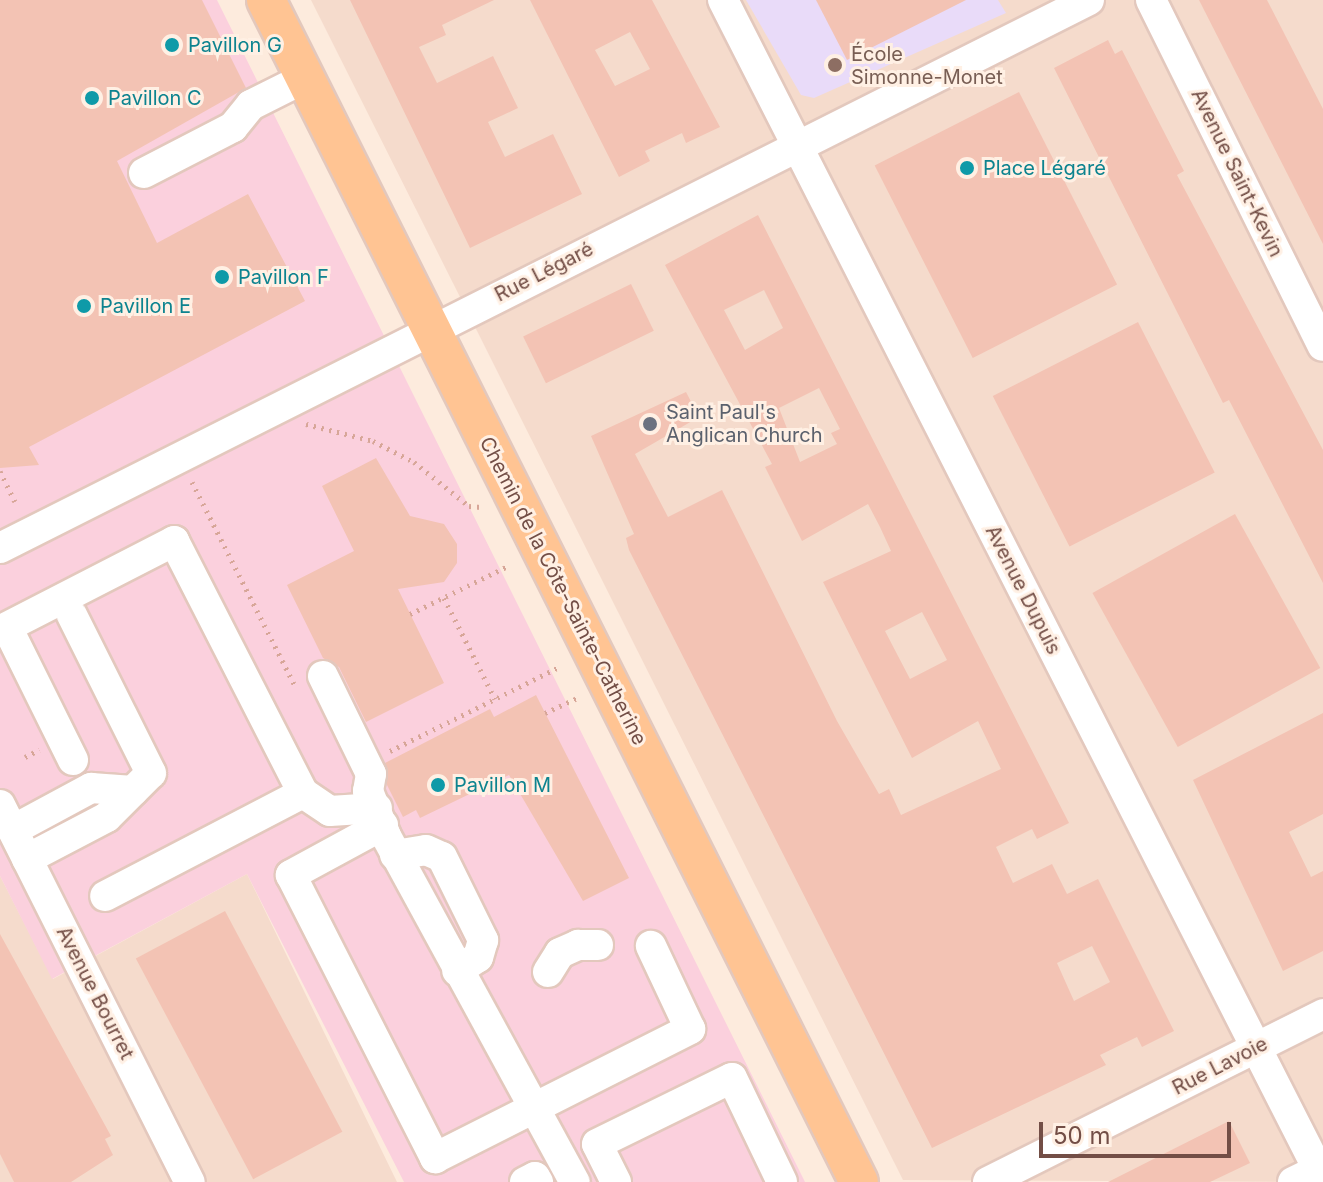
<!DOCTYPE html>
<meta charset="utf-8">
<style>
body{margin:0}
#map{position:relative;width:1323px;height:1182px;overflow:hidden;background:#fdebdd;font-family:Inter,sans-serif}
div>[style]{position:absolute}
.residential>*{inset:0;background:#f5dbcc}
.education>*{inset:0;background:#e9dbf9}
.medical>*{inset:0;background:#fbd0dd}
.building>*{inset:0;background:#f3c3b4;transform-origin:0 0}
.path>*{height:5px;margin-top:-2.5px;transform-origin:0;background:repeating-linear-gradient(90deg,#d7a698 0 2px,transparent 0 8px)}
.roads{filter:drop-shadow(2px 0 #e3c8bd) drop-shadow(-2px 0 #e3c8bd) drop-shadow(0 2px #e3c8bd) drop-shadow(0 -2px #e3c8bd)}
.minor>*{height:30px;margin:-15px;padding:0 15px;transform-origin:15px;border-radius:15px;background:#fff}
.major>*{height:38px;margin:-19px;padding:0 19px;transform-origin:19px;border-radius:19px;background:#ffc493}
.dots>*{width:22px;height:22px;translate:-50% -50%;box-sizing:border-box;border:4px solid #fff0e4;border-radius:50%}
span{translate:-50% -50%;white-space:nowrap;text-align:center;line-height:1.15;-webkit-text-stroke:6px #fff0e4;paint-order:stroke}
.culture-label{font-size:20px;color:#0d838f}
.left{translate:0 -50%;text-align:left}
.education-label{font-size:20px;color:#785e54}
.street-label{font-size:20px;color:#734e46}
.worship-label{font-size:20px;color:#5b616d}
.scale{position:absolute;left:1039px;top:1122px;width:192px;height:36px;box-sizing:border-box;border:4px solid #734e46;border-top:0;padding-left:10px;font-size:24px;line-height:28px;white-space:nowrap;color:#734e46;-webkit-text-stroke:6px #fff0e4;paint-order:stroke}
</style>
<div id="map">
<div class="residential">
<i style="clip-path:polygon(311px 0,1323px 0,1323px 1182px,903px 1180px)"></i>
<i style="clip-path:polygon(247px 874px,397px 1182px,0 1182px,0 876px,53px 979px)"></i>
</div>
<div class="education">
<i style="clip-path:polygon(746px 0,998px 0,1006px 13px,814px 98px,801px 95px)"></i>
</div>
<div class="medical">
<i style="clip-path:polygon(0 0,217px 0,805px 1182px,404px 1182px,247px 874px,52px 979px,0 876px)"></i>
</div>
<div class="building">
<i style="clip-path:polygon(0 0,202px 0,246px 88px,117px 161px,157px 243px,248px 194px,305px 301px,29px 447px,39px 465px,0 468px)"></i>
<i style="clip-path:polygon(350px 0,494px 0,442px 25px,446px 35px,419px 47px,437px 83px,493px 56px,518px 108px,488px 122px,505px 157px,553px 134px,582px 194px,470px 248px)"></i>
<i style="clip-path:polygon(evenodd,530px 0,652px 0,720px 127px,686px 143px,682px 133px,645px 151px,650px 161px,619px 177px,530px 0,630px 32px,650px 69px,615px 86px,595px 50px,630px 32px)"></i>
<i style="clip-path:polygon(816px 0,966px 0,847px 60px)"></i>
<i style="clip-path:polygon(1199px 0,1267px 0,1323px 109px,1323px 244px)"></i>
<i style="clip-path:polygon(1108px 40px,1115px 54px,1122px 50px,1184px 171px,1177px 175px,1323px 450px,1323px 583px,1229px 400px,1223px 403px,1054px 68px)"></i>
<i style="left:1019px;top:92px;width:216px;height:162px;rotate:63deg"></i>
<i style="clip-path:polygon(evenodd,758px 215px,1069px 823px,1037px 839px,1032px 829px,996px 847px,1013px 883px,1052px 864px,1067px 894px,1098px 879px,1174px 1031px,1142px 1047px,1137px 1037px,1100px 1055px,1106px 1065px,932px 1148px,629px 550px,626px 538px,634px 534px,591px 436px,686px 392px,699px 417px,635px 454px,668px 517px,722px 490px,837px 721px,879px 794px,889px 789px,901px 815px,1001px 769px,978px 721px,912px 758px,823px 582px,891px 551px,880px 527px,868px 504px,802px 541px,765px 467px,772px 464px,665px 265px,758px 215px,764px 290px,783px 328px,745px 350px,724px 310px,764px 290px,758px 215px,819px 388px,840px 429px,831px 433px,837px 444px,800px 462px,779px 408px,819px 388px,758px 215px,922px 612px,947px 660px,910px 679px,885px 631px,922px 612px,758px 215px,1092px 946px,1110px 982px,1074px 1001px,1057px 963px,1092px 946px)"></i>
<i style="left:631px;top:284px;width:52px;height:120px;rotate:64deg"></i>
<i style="left:1138px;top:322px;width:169px;height:163px;rotate:63deg"></i>
<i style="clip-path:polygon(376px 458px,410px 516px,444px 524px,457px 544px,457px 563px,444px 582px,398px 589px,444px 683px,366px 722px,339px 667px,323px 658px,287px 585px,354px 551px,322px 486px)"></i>
<i style="left:1235px;top:514px;width:176px;height:163px;rotate:61deg"></i>
<i style="clip-path:polygon(536px 695px,629px 878px,583px 901px,509px 775px,420px 818px,416px 810px,403px 817px,387px 785px,385px 763px,490px 709px,494px 717px)"></i>
<i style="clip-path:polygon(1323px 713px,1323px 814px,1289px 832px,1311px 877px,1323px 871px,1323px 951px,1283px 971px,1193px 780px)"></i>
<i style="left:225px;top:911px;width:250px;height:101px;rotate:62deg"></i>
<i style="clip-path:polygon(0 934px,111px 1136px,105px 1139px,113px 1155px,71px 1182px,14px 1182px,0 1154px)"></i>
<i style="clip-path:polygon(1229px 1121px,1250px 1163px,1210px 1182px,1108px 1182px)"></i>
</div>
<div class="path">
<i style="left:306px;top:424px;width:69px;rotate:14.2deg"></i>
<i style="left:373px;top:441px;width:46px;rotate:27.1deg"></i>
<i style="left:414px;top:462px;width:70px;rotate:38.7deg"></i>
<i style="left:469px;top:506px;width:12px;rotate:5deg"></i>
<i style="left:0;top:471px;width:34px;rotate:64deg"></i>
<i style="left:192px;top:482px;width:231px;rotate:63.2deg"></i>
<i style="left:444px;top:598px;width:113px;rotate:63.2deg"></i>
<i style="left:410px;top:614px;width:111px;rotate:-26.1deg"></i>
<i style="left:545px;top:713px;width:35px;rotate:-25deg"></i>
<i style="left:390px;top:751px;width:191px;rotate:-26.4deg"></i>
<i style="left:25px;top:757px;width:16px;rotate:-27deg"></i>
</div>
<div class="roads">
<div class="minor">
<i style="left:723px;top:0;width:1323px;rotate:63.03deg"></i>
<i style="left:1151px;top:0;width:386px;rotate:63.6deg"></i>
<i style="left:144px;top:173px;width:100px;rotate:-27.3deg"></i>
<i style="left:233px;top:127px;width:28px;rotate:-51deg"></i>
<i style="left:251px;top:105px;width:60px;rotate:-26.6deg"></i>
<i style="left:0;top:548px;width:1219px;rotate:-26.71deg"></i>
<i style="left:323px;top:676px;width:109px;rotate:63.9deg"></i>
<i style="left:371px;top:774px;width:17px;rotate:100deg"></i>
<i style="left:368px;top:791px;width:48px;rotate:68.2deg"></i>
<i style="left:386px;top:836px;width:394px;rotate:61.4deg"></i>
<i style="left:73px;top:760px;width:148px;rotate:-116.4deg"></i>
<i style="left:7px;top:627px;width:188px;rotate:-27.2deg"></i>
<i style="left:174px;top:541px;width:283px;rotate:62.9deg"></i>
<i style="left:303px;top:793px;width:223px;rotate:152.5deg"></i>
<i style="left:303px;top:793px;width:32px;rotate:34deg"></i>
<i style="left:330px;top:811px;width:47px;rotate:-3.7deg"></i>
<i style="left:0;top:805px;width:422px;rotate:63.3deg"></i>
<i style="left:383px;top:825px;width:105px;rotate:151.5deg"></i>
<i style="left:291px;top:875px;width:318px;rotate:63deg"></i>
<i style="left:435px;top:1158px;width:286px;rotate:-26.8deg"></i>
<i style="left:690px;top:1029px;width:92px;rotate:-115.2deg"></i>
<i style="left:13px;top:830px;width:89px;rotate:-28.3deg"></i>
<i style="left:91px;top:788px;width:42px;rotate:4.1deg"></i>
<i style="left:395px;top:855px;width:31px;rotate:-9deg"></i>
<i style="left:426px;top:850px;width:17px;rotate:24deg"></i>
<i style="left:442px;top:857px;width:93px;rotate:63.7deg"></i>
<i style="left:483px;top:940px;width:18px;rotate:106deg"></i>
<i style="left:478px;top:957px;width:25px;rotate:146deg"></i>
<i style="left:27px;top:859px;width:90px;rotate:-27.7deg"></i>
<i style="left:107px;top:817px;width:62px;rotate:-45deg"></i>
<i style="left:151px;top:773px;width:177px;rotate:-116.6deg"></i>
<i style="left:548px;top:972px;width:22px;rotate:-58deg"></i>
<i style="left:560px;top:953px;width:20px;rotate:-24deg"></i>
<i style="left:578px;top:945px;width:20px"></i>
<i style="left:525px;top:1182px;width:11px;rotate:-27deg"></i>
<i style="left:535px;top:1177px;width:6px;rotate:59deg"></i>
<i style="left:616px;top:1182px;width:42px;rotate:-116.6deg"></i>
<i style="left:597px;top:1144px;width:150px;rotate:-26.1deg"></i>
<i style="left:732px;top:1078px;width:115px;rotate:64.3deg"></i>
<i style="left:988px;top:1182px;width:375px;rotate:-26.6deg"></i>
<i style="left:1293px;top:1182px;width:28px;rotate:-26deg"></i>
</div>
<div class="major">
<i style="left:266px;top:0;width:1322px;rotate:63.36deg"></i>
</div>
</div>
<div class="dots">
<i style="left:172px;top:45px;background:#0f9aa8"></i>
<i style="left:835px;top:65px;background:#8d6e63"></i>
<i style="left:92px;top:98px;background:#0f9aa8"></i>
<i style="left:967px;top:168px;background:#0f9aa8"></i>
<i style="left:222px;top:277px;background:#0f9aa8"></i>
<i style="left:84px;top:306px;background:#0f9aa8"></i>
<i style="left:650px;top:424px;background:#6b7280"></i>
<i style="left:438px;top:785px;background:#0f9aa8"></i>
</div>
<div class="culture-label">
<span class="left" style="left:188px;top:45px">Pavillon G</span>
<span class="left" style="left:108px;top:98px">Pavillon C</span>
<span class="left" style="left:983px;top:168px">Place Légaré</span>
<span class="left" style="left:238px;top:277px">Pavillon F</span>
<span class="left" style="left:100px;top:306px">Pavillon E</span>
<span class="left" style="left:454px;top:785px">Pavillon M</span>
</div>
<div class="education-label">
<span class="left" style="left:851px;top:66px">École<br>Simonne-Monet</span>
</div>
<div class="street-label">
<span style="left:1237px;top:173px;rotate:64deg">Avenue Saint-Kevin</span>
<span style="left:544px;top:272px;rotate:-27deg">Rue Légaré</span>
<span style="left:1023px;top:590px;rotate:63deg">Avenue Dupuis</span>
<span style="left:563px;top:591px;rotate:63deg">Chemin de la Côte-Sainte-Catherine</span>
<span style="left:95px;top:993px;rotate:63deg">Avenue Bourret</span>
<span style="left:1220px;top:1066px;rotate:-27deg">Rue Lavoie</span>
</div>
<div class="worship-label">
<span class="left" style="left:666px;top:424px">Saint Paul's<br>Anglican Church</span>
</div>
<div class="scale">50 m</div>
</div>
